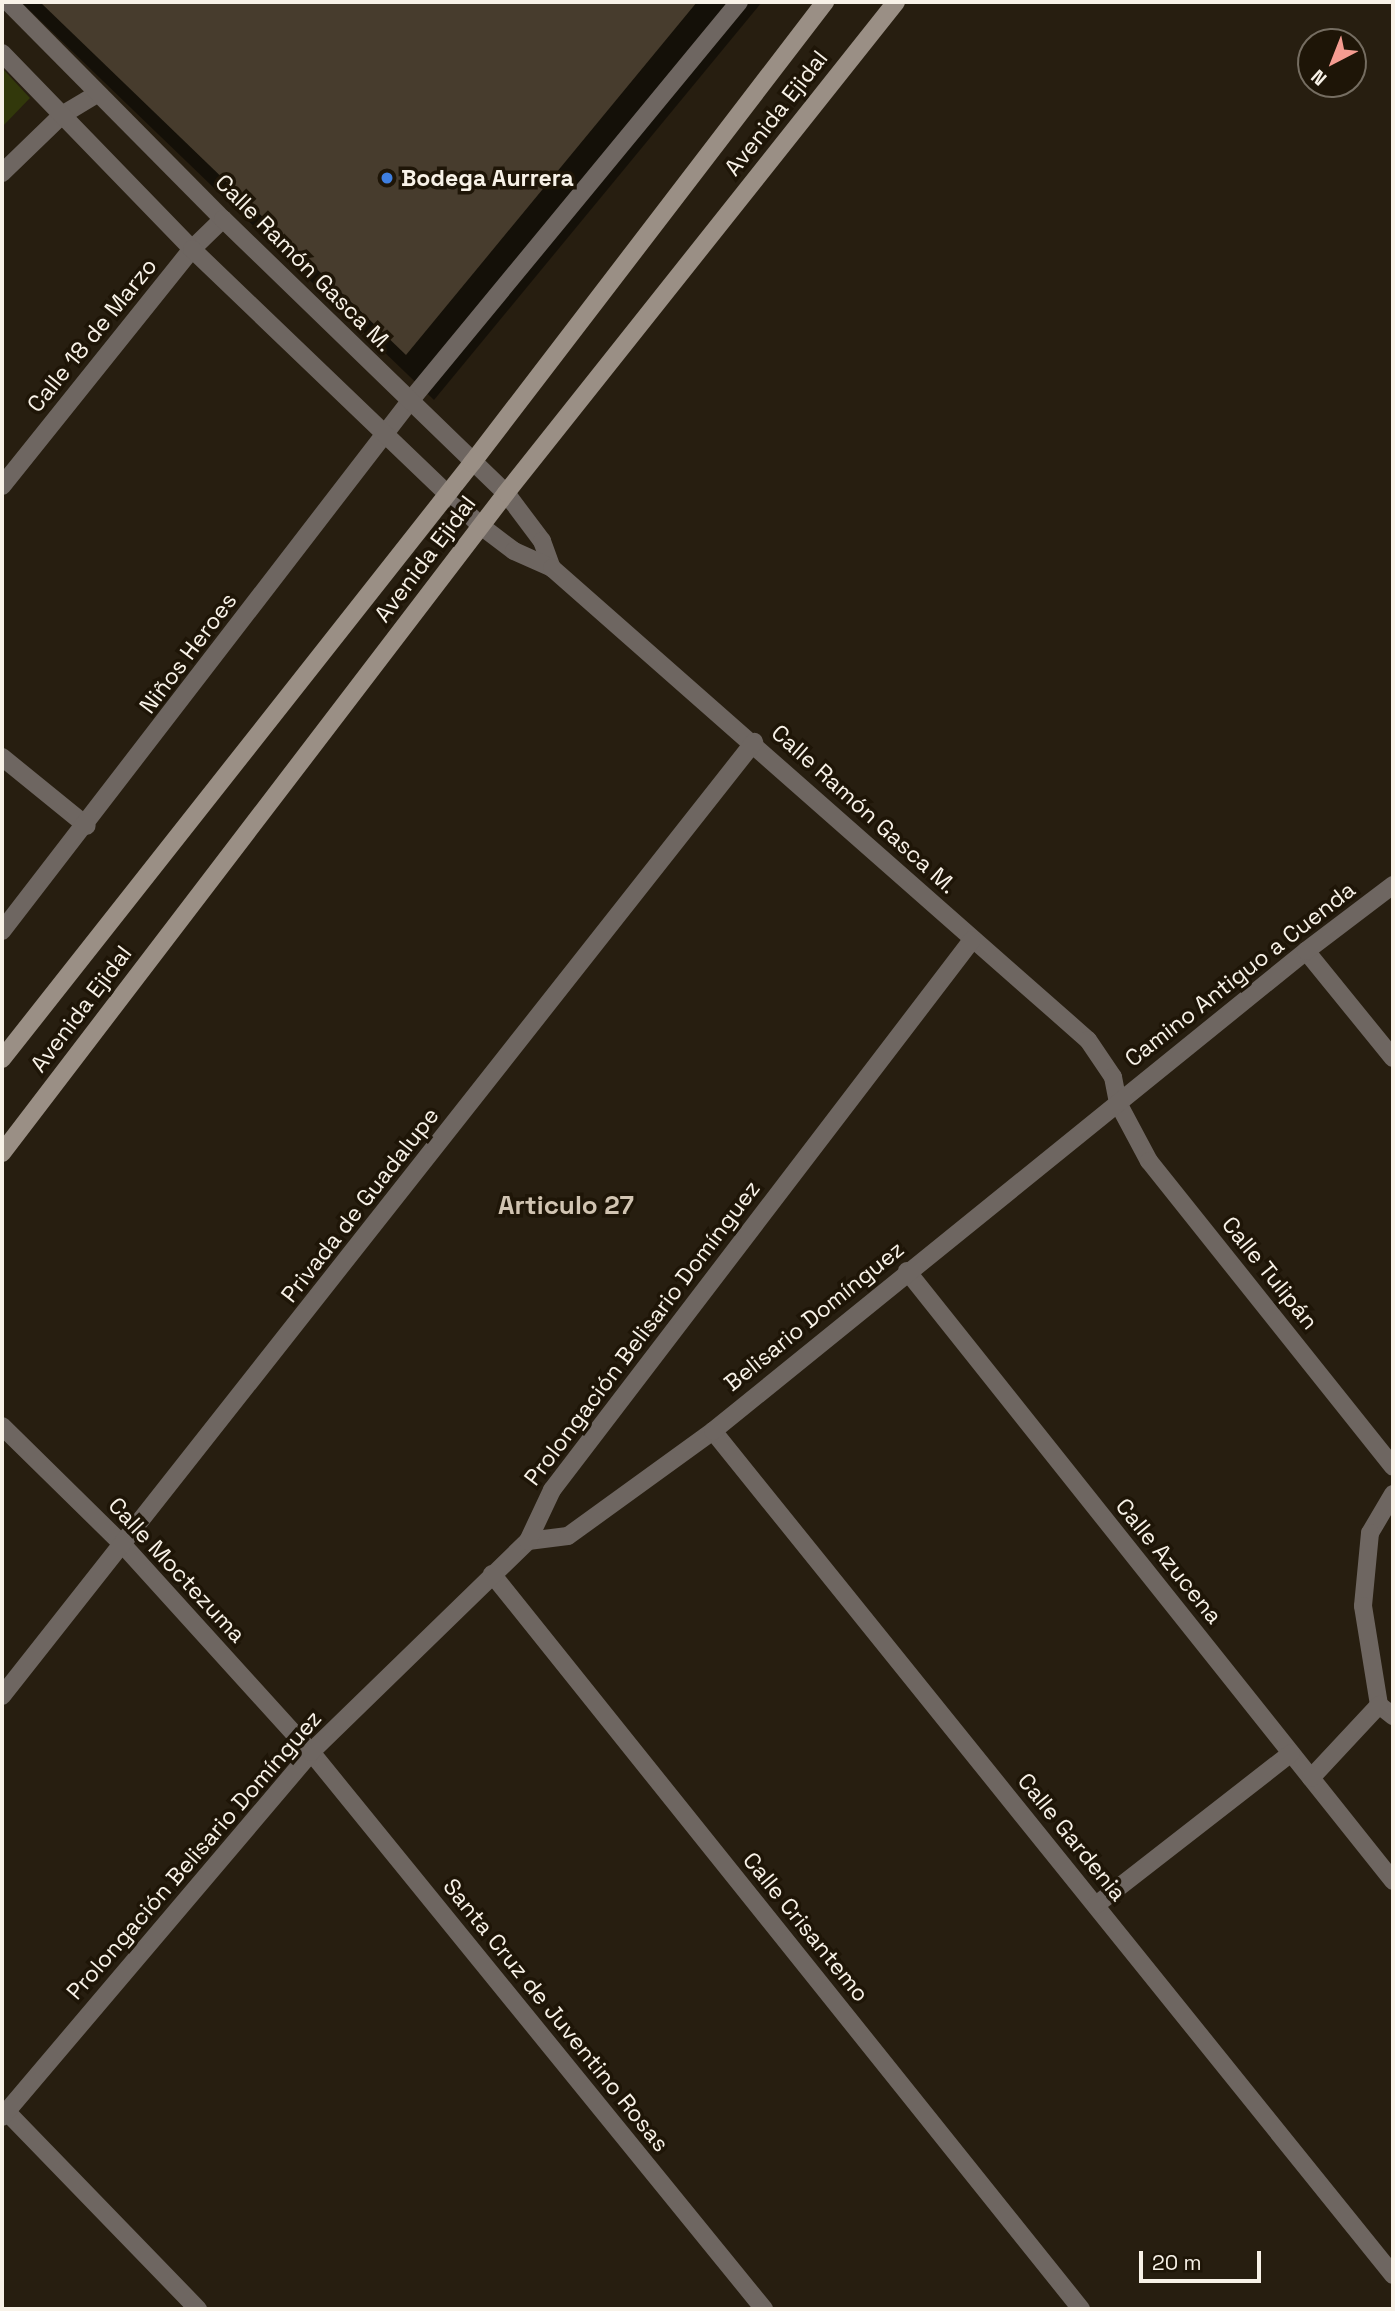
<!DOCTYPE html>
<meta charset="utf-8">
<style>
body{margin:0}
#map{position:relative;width:1395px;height:2311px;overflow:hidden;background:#271e10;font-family:"Space Grotesk",sans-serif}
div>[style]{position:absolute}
.green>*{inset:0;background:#32380b}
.shadow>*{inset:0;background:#0007}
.building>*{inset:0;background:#473c2d}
.service>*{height:18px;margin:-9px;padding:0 9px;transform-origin:9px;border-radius:9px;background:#6e6661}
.minor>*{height:18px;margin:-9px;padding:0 9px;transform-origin:9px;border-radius:9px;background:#6e6661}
.tertiary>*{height:18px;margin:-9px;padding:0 9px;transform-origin:9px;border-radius:9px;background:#6e6661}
.secondary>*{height:18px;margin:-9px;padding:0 9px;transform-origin:9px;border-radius:9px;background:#9a8f85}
.dots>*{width:19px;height:19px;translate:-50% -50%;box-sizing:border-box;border:4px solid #1e1507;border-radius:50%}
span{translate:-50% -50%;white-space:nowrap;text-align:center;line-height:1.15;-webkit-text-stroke:7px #1e1507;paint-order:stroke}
.street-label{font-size:23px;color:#f8f2e8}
.poi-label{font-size:23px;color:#f8f2e8;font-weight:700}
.left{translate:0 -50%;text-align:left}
.quarter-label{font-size:26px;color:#d1c4b2;font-weight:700}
.frame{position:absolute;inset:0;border:4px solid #f8f2e8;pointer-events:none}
.north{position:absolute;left:1297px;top:28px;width:70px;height:70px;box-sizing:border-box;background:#1e1507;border:2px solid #756d61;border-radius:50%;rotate:222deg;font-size:19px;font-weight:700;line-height:28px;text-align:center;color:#f8f2e8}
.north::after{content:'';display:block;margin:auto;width:24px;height:32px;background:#f59c91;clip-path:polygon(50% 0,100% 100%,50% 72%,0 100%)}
.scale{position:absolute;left:1139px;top:2251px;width:122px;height:32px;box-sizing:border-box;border:4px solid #f8f2e8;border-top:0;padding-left:9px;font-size:21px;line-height:24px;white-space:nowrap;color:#f8f2e8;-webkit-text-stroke:5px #1e1507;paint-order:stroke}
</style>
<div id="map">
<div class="green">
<i style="clip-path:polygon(2px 68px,30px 98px,2px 127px)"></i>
</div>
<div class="shadow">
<i style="clip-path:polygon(21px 2px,762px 2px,434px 400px)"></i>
</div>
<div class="building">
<i style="clip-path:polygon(40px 2px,697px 2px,406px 355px)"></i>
</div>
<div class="service">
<i style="left:410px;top:401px;width:517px;rotate:-50.49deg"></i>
</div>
<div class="minor">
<i style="left:2px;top:173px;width:83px;rotate:-44deg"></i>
<i style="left:62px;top:115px;width:41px;rotate:-31deg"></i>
<i style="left:2px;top:486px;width:304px;rotate:-51.3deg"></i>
<i style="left:192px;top:249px;width:43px;rotate:-44.1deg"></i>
<i style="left:506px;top:493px;width:60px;rotate:53.1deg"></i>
<i style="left:542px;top:541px;width:29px;rotate:70deg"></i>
<i style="left:481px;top:526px;width:41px;rotate:37.1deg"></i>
<i style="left:514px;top:551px;width:42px;rotate:24.1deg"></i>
<i style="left:552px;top:568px;width:714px;rotate:41.37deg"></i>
<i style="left:1088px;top:1040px;width:45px;rotate:56deg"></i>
<i style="left:1113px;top:1077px;width:26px;rotate:79deg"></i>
<i style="left:1118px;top:1103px;width:66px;rotate:61.9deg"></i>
<i style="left:1149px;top:1161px;width:391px;rotate:51.4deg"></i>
<i style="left:2px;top:757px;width:109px;rotate:39.1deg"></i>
<i style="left:2px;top:931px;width:669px;rotate:-52.41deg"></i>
<i style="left:1306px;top:951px;width:138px;rotate:50.9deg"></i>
<i style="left:907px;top:1271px;width:780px;rotate:51.45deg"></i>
<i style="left:2px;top:1426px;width:171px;rotate:44.5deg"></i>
<i style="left:124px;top:1546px;width:278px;rotate:47.8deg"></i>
<i style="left:311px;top:1752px;width:718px;rotate:50.88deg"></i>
<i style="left:713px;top:1431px;width:1084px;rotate:51.14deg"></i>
<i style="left:1393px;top:1494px;width:45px;rotate:120.5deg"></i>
<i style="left:1370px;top:1533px;width:73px;rotate:95.5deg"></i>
<i style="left:1363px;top:1606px;width:100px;rotate:80.8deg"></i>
<i style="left:1379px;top:1705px;width:18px;rotate:38deg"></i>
<i style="left:528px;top:1541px;width:40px;rotate:-7.1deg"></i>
<i style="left:568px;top:1536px;width:179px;rotate:-35.9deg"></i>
<i style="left:713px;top:1431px;width:763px;rotate:-38.99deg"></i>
<i style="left:1306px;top:951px;width:109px;rotate:-37.2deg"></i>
<i style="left:492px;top:1574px;width:942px;rotate:51.29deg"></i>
<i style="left:2px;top:1696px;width:1215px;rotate:-51.75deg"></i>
<i style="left:1311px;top:1778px;width:100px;rotate:-47deg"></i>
<i style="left:1096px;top:1905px;width:247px;rotate:-37.9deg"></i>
<i style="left:6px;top:2111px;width:276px;rotate:45.9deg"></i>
<i style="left:2px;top:2117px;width:478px;rotate:-49.7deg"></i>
<i style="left:311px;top:1752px;width:303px;rotate:-44.2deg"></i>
<i style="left:528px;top:1541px;width:56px;rotate:-64.8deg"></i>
<i style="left:552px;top:1490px;width:692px;rotate:-52.63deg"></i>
</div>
<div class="tertiary">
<i style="left:8px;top:2px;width:305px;rotate:45.3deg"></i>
<i style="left:223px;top:219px;width:394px;rotate:44.1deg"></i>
<i style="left:2px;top:53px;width:273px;rotate:45.9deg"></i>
<i style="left:192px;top:249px;width:400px;rotate:43.8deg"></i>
</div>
<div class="secondary">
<i style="left:2px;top:1059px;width:759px;rotate:-51.74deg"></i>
<i style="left:472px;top:463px;width:581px;rotate:-52.56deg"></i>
<i style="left:2px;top:1153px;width:830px;rotate:-52.63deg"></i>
<i style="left:506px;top:493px;width:627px;rotate:-51.54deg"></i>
</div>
<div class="dots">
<i style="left:387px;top:178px;background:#3f7fe0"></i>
</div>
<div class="street-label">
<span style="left:776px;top:113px;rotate:-52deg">Avenida Ejidal</span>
<span style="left:304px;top:263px;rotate:45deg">Calle Ramón Gasca M.</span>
<span style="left:92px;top:335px;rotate:-51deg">Calle 18 de Marzo</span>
<span style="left:425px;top:559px;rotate:-53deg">Avenida Ejidal</span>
<span style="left:188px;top:653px;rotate:-53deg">Niños Heroes</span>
<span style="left:864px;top:809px;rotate:42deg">Calle Ramón Gasca M.</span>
<span style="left:1240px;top:974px;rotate:-38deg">Camino Antiguo a Cuenda</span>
<span style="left:81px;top:1009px;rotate:-53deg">Avenida Ejidal</span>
<span style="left:360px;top:1205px;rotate:-52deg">Privada de Guadalupe</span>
<span style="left:1270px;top:1273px;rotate:51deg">Calle Tulipán</span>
<span style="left:814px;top:1316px;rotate:-39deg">Belisario Domínguez</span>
<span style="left:642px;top:1333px;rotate:-53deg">Prolongación Belisario Domínguez</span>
<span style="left:1169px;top:1561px;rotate:51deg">Calle Azucena</span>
<span style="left:177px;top:1570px;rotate:47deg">Calle Moctezuma</span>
<span style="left:1072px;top:1837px;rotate:51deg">Calle Gardenia</span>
<span style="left:194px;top:1855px;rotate:-49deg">Prolongación Belisario Domínguez</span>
<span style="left:806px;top:1927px;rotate:51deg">Calle Crisantemo</span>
<span style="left:556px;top:2015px;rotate:51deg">Santa Cruz de Juventino Rosas</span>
</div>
<div class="poi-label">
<span class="left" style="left:401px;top:178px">Bodega Aurrera</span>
</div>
<div class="quarter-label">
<span style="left:566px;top:1206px">Articulo 27</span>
</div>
<div class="frame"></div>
<div class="north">N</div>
<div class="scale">20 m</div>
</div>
